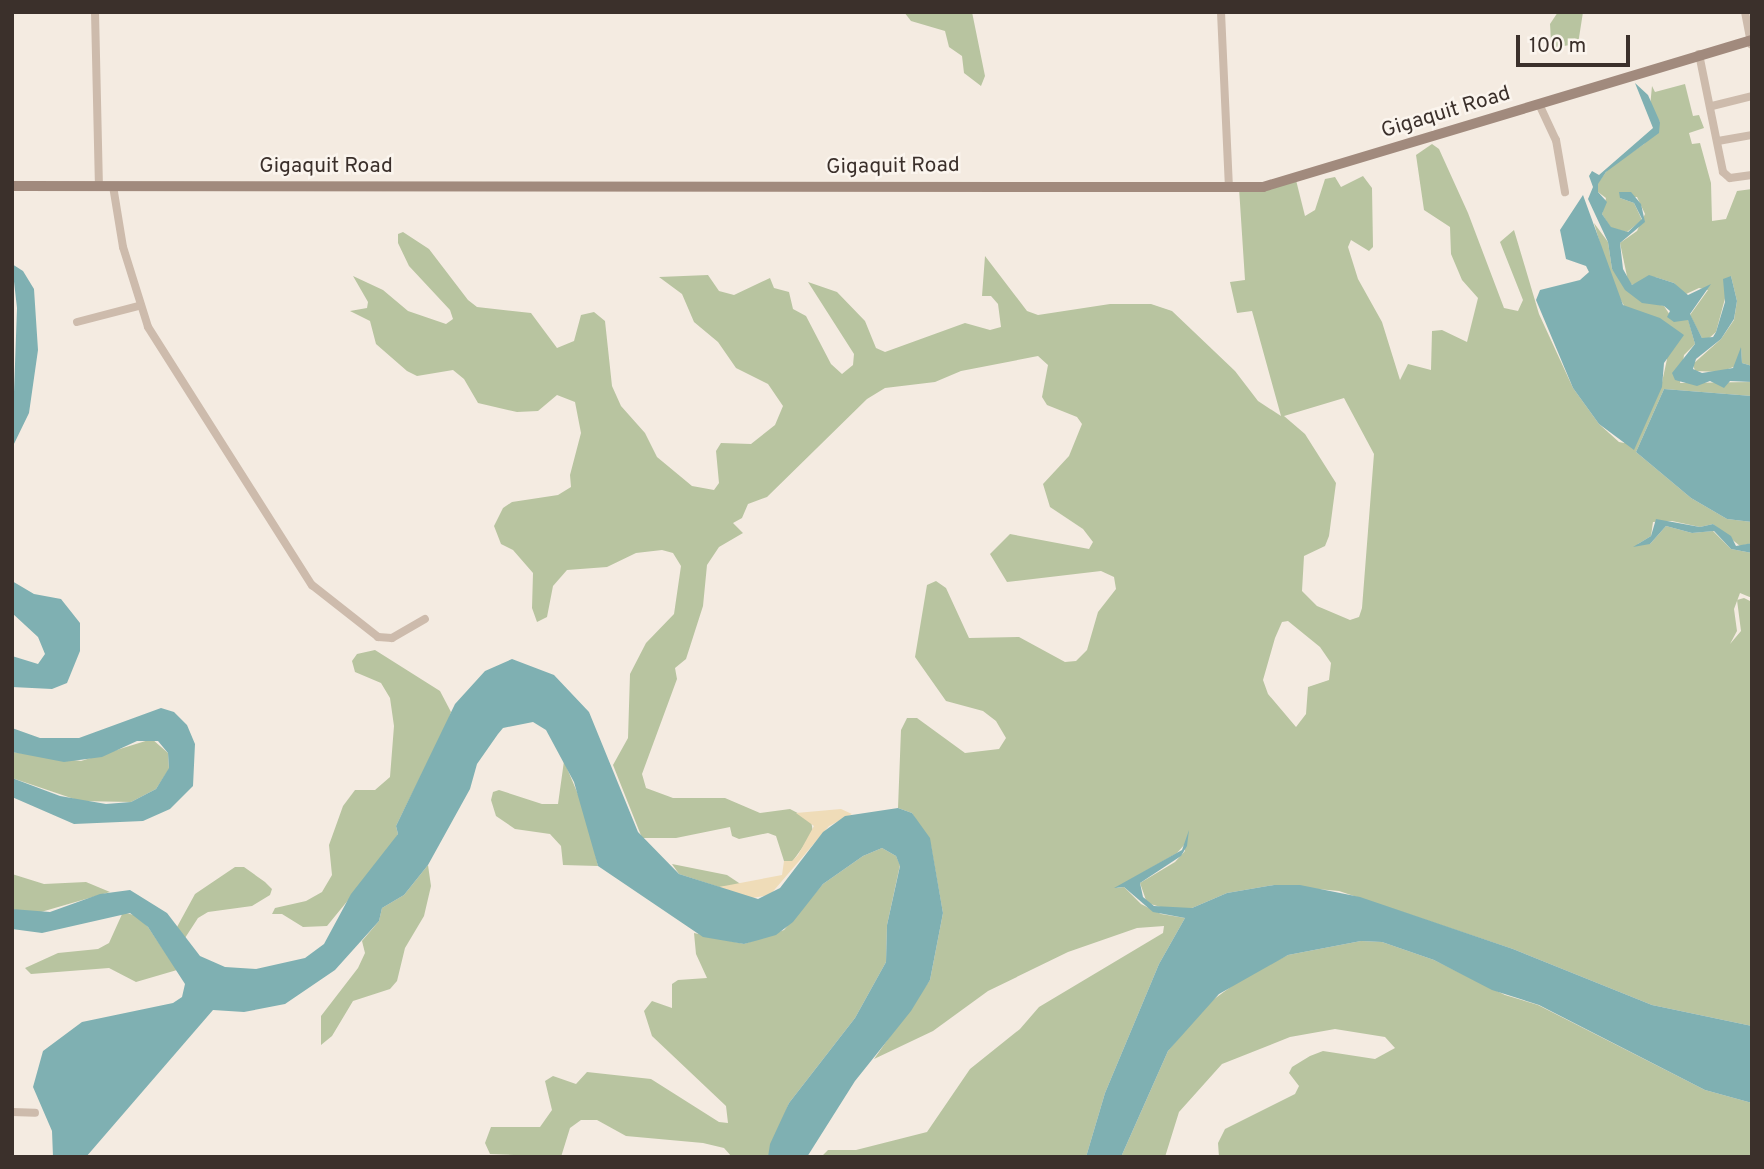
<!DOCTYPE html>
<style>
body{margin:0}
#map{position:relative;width:1764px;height:1169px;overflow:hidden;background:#f4ebe1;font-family:Overpass,sans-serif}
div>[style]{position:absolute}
.green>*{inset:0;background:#b8c4a0}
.sand>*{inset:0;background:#efdcb8}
.water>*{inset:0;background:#7fb0b2}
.minor>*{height:8px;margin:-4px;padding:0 4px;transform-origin:4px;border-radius:4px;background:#cdbbac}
.secondary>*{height:10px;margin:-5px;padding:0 5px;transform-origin:5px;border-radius:5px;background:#a18a7d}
span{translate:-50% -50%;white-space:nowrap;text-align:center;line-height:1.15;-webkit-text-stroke:5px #fbf5ee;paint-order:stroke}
.street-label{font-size:21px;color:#3b302b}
.frame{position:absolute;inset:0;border:14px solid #3b302b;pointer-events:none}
.scale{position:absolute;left:1516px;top:35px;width:114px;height:32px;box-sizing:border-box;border:4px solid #3b302b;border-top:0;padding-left:9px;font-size:21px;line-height:24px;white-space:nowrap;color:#3b302b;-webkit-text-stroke:5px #fbf5ee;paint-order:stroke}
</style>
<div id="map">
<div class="green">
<i style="clip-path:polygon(904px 12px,972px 12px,985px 76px,981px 86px,964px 73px,962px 56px,949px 47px,945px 31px,911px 21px)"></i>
<i style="clip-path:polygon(1558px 12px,1583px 12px,1578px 44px,1556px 47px,1551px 41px,1550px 24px)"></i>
<i style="clip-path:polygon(1685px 84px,1693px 116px,1699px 115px,1704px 128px,1689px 133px,1692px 144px,1700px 143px,1711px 183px,1712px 221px,1726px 219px,1737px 191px,1752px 189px,1752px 366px,1742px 363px,1741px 349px,1736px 366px,1720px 372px,1695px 371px,1693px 364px,1721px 339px,1734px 320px,1737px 301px,1731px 276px,1716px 332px,1707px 340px,1702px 338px,1690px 315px,1708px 290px,1699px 288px,1684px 295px,1674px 283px,1655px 277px,1632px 285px,1628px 281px,1620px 243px,1637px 231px,1645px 214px,1637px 197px,1620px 198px,1634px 203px,1642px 220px,1627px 232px,1611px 228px,1602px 214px,1606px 198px,1598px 192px,1598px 183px,1609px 168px,1644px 144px,1660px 122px,1650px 107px,1652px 86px,1655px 92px)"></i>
<i style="clip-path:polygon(evenodd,1432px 144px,1439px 149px,1468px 213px,1504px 308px,1518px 311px,1523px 300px,1500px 242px,1514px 230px,1539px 314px,1573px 388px,1599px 424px,1619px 442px,1624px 443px,1661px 387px,1667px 359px,1652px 316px,1626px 309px,1613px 287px,1594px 223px,1608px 242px,1612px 269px,1638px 299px,1664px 306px,1674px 321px,1688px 319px,1695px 344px,1684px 355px,1680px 383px,1752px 382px,1752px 396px,1664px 389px,1636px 452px,1691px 498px,1727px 519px,1752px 522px,1752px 543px,1740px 546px,1713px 524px,1700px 527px,1672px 521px,1653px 522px,1651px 536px,1638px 544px,1650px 544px,1666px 526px,1692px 533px,1713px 531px,1731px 549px,1752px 553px,1752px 598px,1740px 593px,1734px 609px,1737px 631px,1730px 644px,1741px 631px,1737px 600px,1744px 598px,1752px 602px,1752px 1026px,1652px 1005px,1513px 949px,1339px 891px,1274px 885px,1227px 893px,1192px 908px,1164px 908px,1147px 903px,1140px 883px,1175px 862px,1185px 851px,1185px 844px,1177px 853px,1116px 888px,1124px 887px,1141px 904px,1161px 914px,1185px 918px,1159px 964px,1105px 1093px,1086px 1157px,821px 1157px,828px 1150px,856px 1150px,927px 1132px,970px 1069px,1020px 1029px,1039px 1007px,1163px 933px,1164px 926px,1137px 928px,1068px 952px,988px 991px,933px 1031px,874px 1059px,930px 980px,943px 913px,931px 846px,912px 813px,898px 808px,901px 730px,907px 718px,917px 718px,965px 753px,999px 749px,1006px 738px,996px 721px,983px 711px,946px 701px,915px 657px,927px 585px,936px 581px,946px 588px,969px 638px,1019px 637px,1065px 662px,1076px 661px,1087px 650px,1098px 612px,1116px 589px,1114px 577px,1101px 571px,1007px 582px,990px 554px,1010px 534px,1089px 549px,1093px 542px,1083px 529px,1050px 507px,1043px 484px,1069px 456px,1082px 424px,1077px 417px,1047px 405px,1042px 397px,1048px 365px,1038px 356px,961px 371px,935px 382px,885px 388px,867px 399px,767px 497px,748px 504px,742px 518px,733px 523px,743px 533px,719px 547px,707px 565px,703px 606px,686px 659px,675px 668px,677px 679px,642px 774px,646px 788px,673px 798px,725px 798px,760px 813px,790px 809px,811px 820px,813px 833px,792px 862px,784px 861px,776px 836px,768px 833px,739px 839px,732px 836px,730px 827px,676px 838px,642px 838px,613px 765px,628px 738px,630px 674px,646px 643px,674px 614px,681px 566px,673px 553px,662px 550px,636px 553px,607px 567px,567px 570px,553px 586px,547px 617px,537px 622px,532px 608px,533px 573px,513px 550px,501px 544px,494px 526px,503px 508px,512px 502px,558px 495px,571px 487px,570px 475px,581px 433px,575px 402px,557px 395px,538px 411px,517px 412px,478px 403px,464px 379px,453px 370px,417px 376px,407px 371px,376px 344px,370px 321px,350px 311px,367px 308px,368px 302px,353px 276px,383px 290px,408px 311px,446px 324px,453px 319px,450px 310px,409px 266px,398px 243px,398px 234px,403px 232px,429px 249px,468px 300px,477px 307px,531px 313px,557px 348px,574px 341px,581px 315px,594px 312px,605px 321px,612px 386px,621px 406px,645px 433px,657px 457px,692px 486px,714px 490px,719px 483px,716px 451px,721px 443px,751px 444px,775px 425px,783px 406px,768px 384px,736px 368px,718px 342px,694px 322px,682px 294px,659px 277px,708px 275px,719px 291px,734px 295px,770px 278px,774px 288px,789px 292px,793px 309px,806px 316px,831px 364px,842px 374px,853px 365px,854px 354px,808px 282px,837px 292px,865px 321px,876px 348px,885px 352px,965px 323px,990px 330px,1001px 327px,998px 304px,991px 296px,982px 296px,985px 256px,1027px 311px,1038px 315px,1110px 304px,1151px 304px,1172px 311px,1235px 371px,1258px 401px,1281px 416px,1252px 311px,1237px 313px,1230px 282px,1245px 280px,1239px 188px,1296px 180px,1305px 216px,1315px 210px,1325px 179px,1335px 177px,1341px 187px,1363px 176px,1372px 188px,1373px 247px,1369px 251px,1351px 240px,1348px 247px,1358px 279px,1382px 322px,1400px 380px,1408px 364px,1431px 370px,1432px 331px,1442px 330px,1467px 342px,1478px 298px,1462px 280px,1451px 254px,1450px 227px,1424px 210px,1416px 155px,1432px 144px,1344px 398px,1374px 454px,1362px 608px,1359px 617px,1350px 620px,1317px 606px,1302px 591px,1304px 556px,1325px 546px,1329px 536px,1336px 483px,1305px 434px,1284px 416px,1344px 398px,1432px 144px,1288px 621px,1320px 647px,1331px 663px,1329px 680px,1308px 687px,1306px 714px,1296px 727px,1268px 694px,1263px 680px,1275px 638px,1282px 622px,1288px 621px)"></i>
<i style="clip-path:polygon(375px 650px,440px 691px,451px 712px,448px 721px,396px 826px,398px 834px,389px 850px,327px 926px,303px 927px,282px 914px,272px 914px,275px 908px,306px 901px,322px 892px,332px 875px,329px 845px,343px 806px,355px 790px,375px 790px,390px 777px,394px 726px,390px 698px,381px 683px,355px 672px,352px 661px,357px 654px)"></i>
<i style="clip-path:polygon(152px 739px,168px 753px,169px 769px,156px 789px,131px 802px,80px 801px,12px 778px,12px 752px,81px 761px)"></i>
<i style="clip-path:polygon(564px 761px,585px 811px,598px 866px,563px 865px,561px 846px,550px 834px,515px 829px,496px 816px,491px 800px,493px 792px,499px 790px,542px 804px,558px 804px)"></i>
<i style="clip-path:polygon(882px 848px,896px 856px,900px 865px,887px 925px,886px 962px,855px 1018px,789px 1103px,768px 1157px,732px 1157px,724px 1148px,703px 1143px,626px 1136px,597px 1120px,581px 1120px,570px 1128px,561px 1157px,490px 1154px,485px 1143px,491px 1127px,540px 1127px,552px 1110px,545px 1081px,553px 1076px,576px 1084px,587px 1072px,651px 1079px,719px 1122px,728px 1123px,726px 1106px,652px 1036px,644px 1011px,652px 1001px,672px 1008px,672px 984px,678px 980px,707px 978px,696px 954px,694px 933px,744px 944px,784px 930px,823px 884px,863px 856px)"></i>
<i style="clip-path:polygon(672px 864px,727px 875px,742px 885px,719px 887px,679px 874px)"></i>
<i style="clip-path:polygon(428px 865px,431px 886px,424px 916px,405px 948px,397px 981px,390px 989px,353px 1001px,332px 1036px,321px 1045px,321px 1016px,358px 968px,365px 953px,362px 941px,379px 921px,382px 908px,404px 895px)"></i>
<i style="clip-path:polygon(235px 867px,244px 867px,265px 882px,272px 889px,270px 895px,252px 906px,208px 912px,198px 918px,185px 938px,177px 927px,195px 894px)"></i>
<i style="clip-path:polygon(12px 874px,44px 884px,86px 882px,110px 892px,34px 914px,12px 909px)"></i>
<i style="clip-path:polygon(123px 912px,137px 916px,148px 927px,177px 970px,136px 982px,109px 968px,31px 974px,25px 968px,58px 953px,98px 949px,109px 943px)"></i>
<i style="clip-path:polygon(1361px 941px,1382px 942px,1434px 960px,1505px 995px,1538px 1005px,1705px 1090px,1752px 1103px,1752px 1157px,1219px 1157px,1218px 1143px,1225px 1129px,1295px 1094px,1299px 1086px,1289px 1073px,1292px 1067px,1310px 1056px,1323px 1051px,1375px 1059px,1395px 1048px,1385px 1037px,1335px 1029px,1290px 1037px,1222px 1064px,1179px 1112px,1165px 1157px,1121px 1157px,1168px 1051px,1206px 1005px,1247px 975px,1288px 955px)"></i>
</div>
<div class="sand">
<i style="clip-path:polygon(841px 809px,852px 814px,829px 826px,770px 895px,746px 899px,719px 887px,782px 875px,784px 861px,792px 861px,798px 855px,814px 826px,796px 813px)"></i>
</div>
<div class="water">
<i style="clip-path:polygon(1635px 83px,1648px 95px,1660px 122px,1659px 133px,1606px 172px,1598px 184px,1598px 192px,1607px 202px,1602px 214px,1611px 227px,1628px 232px,1642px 219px,1634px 203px,1620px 198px,1619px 192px,1631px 192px,1641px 204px,1645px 222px,1620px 243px,1623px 269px,1632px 285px,1649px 275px,1674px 283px,1688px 295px,1711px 284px,1690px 314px,1702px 338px,1713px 337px,1716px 332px,1725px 302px,1723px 279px,1731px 276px,1737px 301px,1734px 319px,1721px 339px,1696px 359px,1693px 369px,1702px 373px,1733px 368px,1741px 347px,1742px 363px,1752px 366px,1752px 382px,1730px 381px,1724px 388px,1710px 381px,1697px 386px,1675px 380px,1672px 373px,1695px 344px,1688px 320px,1674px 322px,1667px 317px,1670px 311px,1664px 306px,1642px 303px,1625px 290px,1612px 269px,1608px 242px,1588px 199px,1593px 187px,1589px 176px,1592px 171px,1599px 175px,1653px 128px)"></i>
<i style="clip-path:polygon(1583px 195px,1623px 305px,1660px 318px,1684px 335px,1664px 363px,1662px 387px,1634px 450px,1599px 424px,1573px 388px,1536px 300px,1540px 290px,1580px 280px,1589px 272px,1586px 266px,1566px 259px,1560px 230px)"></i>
<i style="clip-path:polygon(12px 264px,23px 271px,34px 289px,38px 350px,29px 413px,12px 448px,17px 308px)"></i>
<i style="clip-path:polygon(1664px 389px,1752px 396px,1752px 522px,1727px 519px,1691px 498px,1636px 452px)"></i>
<i style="clip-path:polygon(1656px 519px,1700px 527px,1713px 524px,1731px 536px,1736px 546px,1752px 543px,1752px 553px,1731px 549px,1714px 531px,1692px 533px,1666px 526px,1650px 544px,1633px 547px,1651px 536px)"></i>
<i style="clip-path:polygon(12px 581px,34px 594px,61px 599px,80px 623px,80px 651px,67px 683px,52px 689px,12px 687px,12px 656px,38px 664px,45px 654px,38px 637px,12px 613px)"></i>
<i style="clip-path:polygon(512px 659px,554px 675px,589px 712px,638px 832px,679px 874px,758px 899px,780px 888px,823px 832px,845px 816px,898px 808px,912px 813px,930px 838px,943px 913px,930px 980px,911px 1011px,855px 1081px,807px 1157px,768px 1157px,770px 1144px,789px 1103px,855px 1018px,886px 962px,887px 925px,900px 866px,896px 856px,882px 848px,863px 856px,823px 884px,793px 922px,776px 935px,744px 944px,703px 937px,598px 866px,574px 782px,546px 730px,533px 722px,503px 728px,498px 734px,477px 764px,470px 789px,428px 865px,404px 895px,382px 908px,379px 921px,335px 970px,285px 1004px,244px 1012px,213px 1010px,86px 1157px,53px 1157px,52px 1131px,33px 1087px,43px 1051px,82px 1022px,173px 1003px,182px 997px,185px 984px,148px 927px,130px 913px,42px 933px,12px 929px,12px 909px,50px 912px,100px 894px,130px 890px,167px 913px,200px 956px,225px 967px,256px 969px,305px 958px,324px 944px,351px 894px,398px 834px,396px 826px,455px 704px,485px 671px)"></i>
<i style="clip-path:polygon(161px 708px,174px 712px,187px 725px,195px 744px,193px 786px,170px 809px,143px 821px,74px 824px,12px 797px,12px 778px,60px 796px,106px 804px,131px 802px,156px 789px,169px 768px,168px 753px,158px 741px,137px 741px,102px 757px,64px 762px,12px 752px,12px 728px,40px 738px,79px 738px)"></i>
<i style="clip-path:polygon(1189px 830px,1187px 846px,1181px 856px,1140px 883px,1143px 897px,1154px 906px,1192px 908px,1227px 893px,1274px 885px,1300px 885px,1360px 897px,1513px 949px,1652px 1005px,1752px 1026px,1752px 1103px,1705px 1090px,1539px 1005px,1492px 990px,1434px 960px,1382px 942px,1361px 941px,1288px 955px,1219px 994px,1168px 1051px,1121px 1157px,1086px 1157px,1105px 1093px,1159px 964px,1185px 918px,1153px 912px,1124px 887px,1114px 888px,1182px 850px)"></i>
</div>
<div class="minor">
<i style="left:95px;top:12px;width:174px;rotate:88.7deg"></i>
<i style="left:1221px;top:12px;width:176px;rotate:87.4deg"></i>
<i style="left:1745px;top:12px;width:33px;rotate:79deg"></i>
<i style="left:1699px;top:54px;width:120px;rotate:78.5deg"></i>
<i style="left:1723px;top:172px;width:9px;rotate:41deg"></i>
<i style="left:1730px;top:178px;width:22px;rotate:-8deg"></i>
<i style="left:1539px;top:104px;width:40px;rotate:65deg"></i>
<i style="left:1556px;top:140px;width:53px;rotate:80.2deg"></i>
<i style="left:1712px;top:106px;width:41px;rotate:-14deg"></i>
<i style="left:1718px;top:141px;width:35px;rotate:-10deg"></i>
<i style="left:113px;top:186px;width:62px;rotate:80.7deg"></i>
<i style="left:123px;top:247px;width:84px;rotate:72.6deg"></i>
<i style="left:148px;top:327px;width:306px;rotate:57.6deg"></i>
<i style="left:312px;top:585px;width:84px;rotate:38.2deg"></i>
<i style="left:378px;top:637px;width:14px;rotate:4deg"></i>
<i style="left:392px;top:638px;width:38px;rotate:-30deg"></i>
<i style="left:77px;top:322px;width:64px;rotate:-14.5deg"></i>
<i style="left:12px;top:1112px;width:23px;rotate:2deg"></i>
</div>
<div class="secondary">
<i style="left:12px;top:186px;width:1251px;rotate:0.05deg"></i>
<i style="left:1263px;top:187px;width:511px;rotate:-16.73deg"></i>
</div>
<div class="street-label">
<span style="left:1446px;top:113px;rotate:-17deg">Gigaquit Road</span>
<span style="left:326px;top:167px">Gigaquit Road</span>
<span style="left:893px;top:167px;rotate:-1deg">Gigaquit Road</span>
</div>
<div class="frame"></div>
<div class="scale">100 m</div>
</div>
